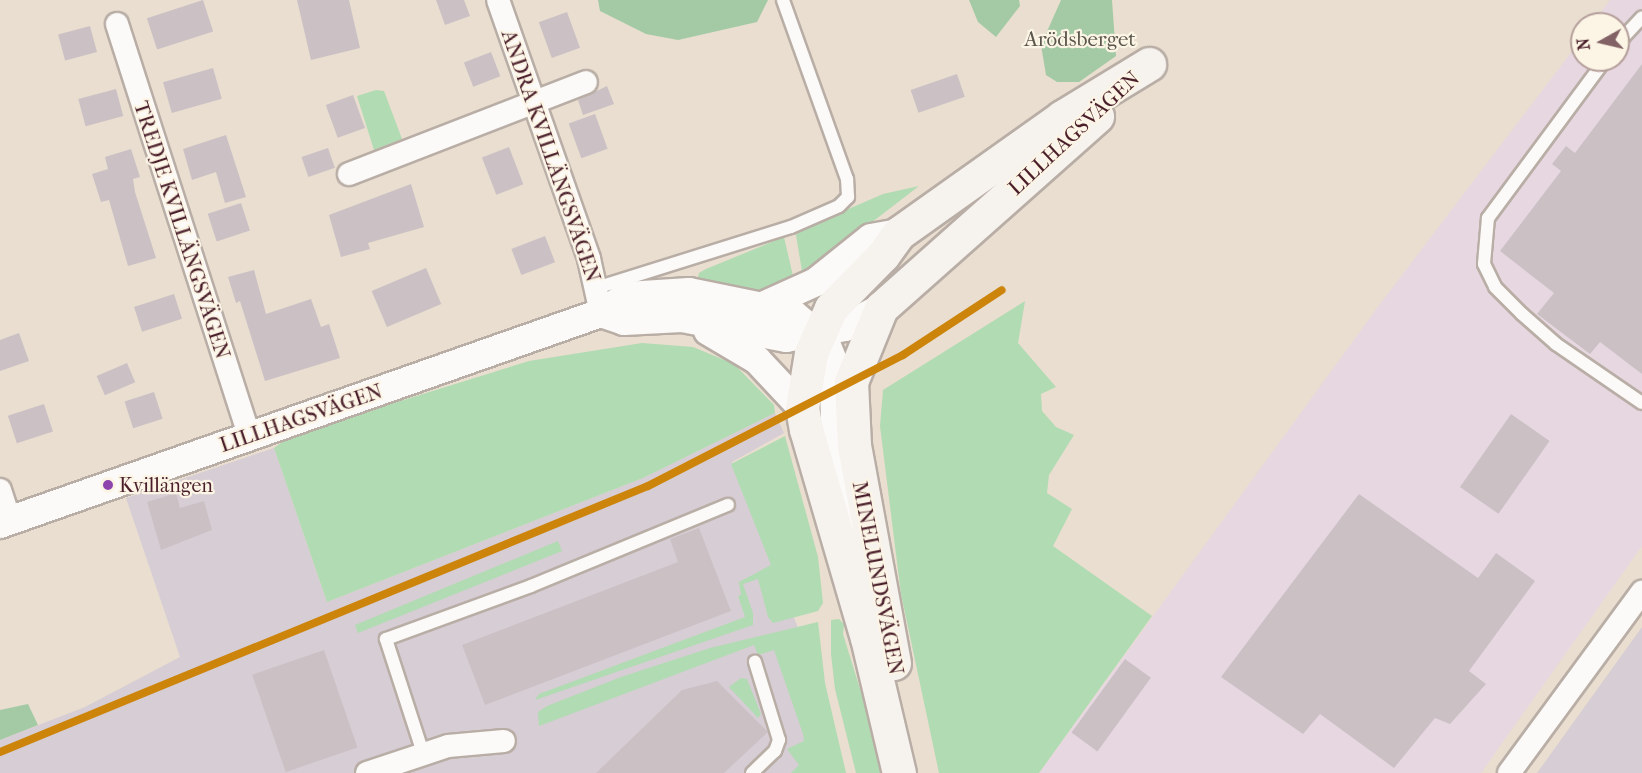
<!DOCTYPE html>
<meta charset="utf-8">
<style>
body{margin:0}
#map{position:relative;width:1642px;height:773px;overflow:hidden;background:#e9decf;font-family:"IM FELL French Canon",serif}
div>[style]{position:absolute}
.built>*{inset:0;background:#e7d7e1}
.industrial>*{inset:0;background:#d7cdd4}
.green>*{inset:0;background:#b1dbb2}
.forest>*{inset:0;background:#a4caa5}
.building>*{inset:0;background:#cbc1c5;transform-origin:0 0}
.roads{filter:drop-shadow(2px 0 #b9aea6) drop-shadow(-2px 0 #b9aea6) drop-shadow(0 2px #b9aea6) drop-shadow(0 -2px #b9aea6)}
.service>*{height:12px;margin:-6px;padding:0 6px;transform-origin:6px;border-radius:6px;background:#fcfaf8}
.minor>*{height:22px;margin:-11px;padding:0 11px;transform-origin:11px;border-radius:11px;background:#fcfaf8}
.tertiary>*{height:28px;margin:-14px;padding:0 14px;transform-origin:14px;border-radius:14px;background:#fcfaf8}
.secondary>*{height:33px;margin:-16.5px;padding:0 16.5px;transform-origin:16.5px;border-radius:16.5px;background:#f6f2ee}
.rail-1>*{height:8px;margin:-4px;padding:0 4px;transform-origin:4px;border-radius:4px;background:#cc840b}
.dots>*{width:16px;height:16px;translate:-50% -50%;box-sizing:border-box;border:3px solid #fcf5e5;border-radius:50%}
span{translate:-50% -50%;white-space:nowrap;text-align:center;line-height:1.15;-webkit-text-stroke:4.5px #fcf5e5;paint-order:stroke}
.bus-label{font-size:20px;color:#4a1f2b}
.left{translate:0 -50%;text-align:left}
.park-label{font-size:21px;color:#5b574d}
.street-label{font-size:21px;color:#4a1f2b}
.north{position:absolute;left:1570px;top:12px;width:60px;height:60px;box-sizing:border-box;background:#fcf5e5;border:2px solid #b59f9b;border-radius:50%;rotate:262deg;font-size:16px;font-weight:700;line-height:24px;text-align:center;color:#4a1f2b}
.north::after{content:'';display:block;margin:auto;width:21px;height:27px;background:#826264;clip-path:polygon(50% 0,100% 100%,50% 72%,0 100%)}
</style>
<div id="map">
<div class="built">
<i style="clip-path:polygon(1610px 0,1642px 0,1642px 546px,1481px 773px,1039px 773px,1380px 304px,1582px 38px,1582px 60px,1618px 60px,1618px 24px,1592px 24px)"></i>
</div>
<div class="industrial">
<i style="clip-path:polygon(775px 413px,784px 433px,732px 462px,822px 688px,844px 773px,0 773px,0 740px,85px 707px,180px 657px,126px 498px,274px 448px,327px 602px,643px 478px)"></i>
<i style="clip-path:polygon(1642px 627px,1642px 773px,1537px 773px)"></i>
</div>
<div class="green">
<i style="clip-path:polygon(376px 90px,384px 91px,402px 139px,374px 150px,357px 96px)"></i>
<i style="clip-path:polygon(919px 186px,811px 269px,802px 271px,796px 235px,800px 230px,883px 194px)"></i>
<i style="clip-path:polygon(784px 237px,793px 276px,786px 285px,764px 292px,751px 292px,697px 281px,699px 273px,706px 269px)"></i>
<i style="clip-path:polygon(1025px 301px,1018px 343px,1056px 387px,1041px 394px,1042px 411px,1056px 427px,1074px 435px,1049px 475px,1047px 493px,1072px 509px,1053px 546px,1152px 616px,1039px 773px,939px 773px,901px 594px,880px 426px,883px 390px)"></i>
<i style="clip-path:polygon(642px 343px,693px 347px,734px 364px,774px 405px,775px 413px,643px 478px,327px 602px,274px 448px,294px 434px,529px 361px)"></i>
<i style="clip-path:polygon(785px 436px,818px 557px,823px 603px,818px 611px,773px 623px,768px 617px,758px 579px,743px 584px,753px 613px,753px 625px,535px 700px,539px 694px,745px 617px,738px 596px,741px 595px,739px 582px,771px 565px,731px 464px)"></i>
<i style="clip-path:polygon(558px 541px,562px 551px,358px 633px,355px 625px)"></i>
<i style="clip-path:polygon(839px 619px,844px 624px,843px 634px,886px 773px,856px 773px,835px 689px,831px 654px,831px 620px)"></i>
<i style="clip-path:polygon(818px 622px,825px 683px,846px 773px,791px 773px,799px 765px,787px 749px,804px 741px,803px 734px,774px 650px,758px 655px,754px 645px,539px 726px,538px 712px,547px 706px,621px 677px,710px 648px)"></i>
<i style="clip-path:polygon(741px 678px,747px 679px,761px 714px,758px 718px,729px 687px)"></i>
</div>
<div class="forest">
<i style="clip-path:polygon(598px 0,768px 0,757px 22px,678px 40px,646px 34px,600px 11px)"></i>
<i style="clip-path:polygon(969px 0,1019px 0,1020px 6px,996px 37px,978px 22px)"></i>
<i style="clip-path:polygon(1061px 0,1112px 0,1116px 56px,1079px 82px,1057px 82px,1046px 75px,1041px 45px)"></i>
<i style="clip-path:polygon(28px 704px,38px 725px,0 740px,0 710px)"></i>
</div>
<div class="building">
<i style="left:203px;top:0;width:33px;height:59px;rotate:72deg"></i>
<i style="clip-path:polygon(297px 0,349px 0,360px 48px,311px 60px)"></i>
<i style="clip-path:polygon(436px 0,464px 0,470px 16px,445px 25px)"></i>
<i style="left:567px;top:12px;width:38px;height:30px;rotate:70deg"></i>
<i style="left:90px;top:26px;width:27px;height:33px;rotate:75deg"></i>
<i style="left:491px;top:52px;width:26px;height:29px;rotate:69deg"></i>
<i style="clip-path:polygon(1642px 64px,1642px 374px,1600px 342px,1590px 354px,1537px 314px,1554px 293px,1500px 251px,1561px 171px,1552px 164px,1566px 146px,1575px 153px)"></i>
<i style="left:213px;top:68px;width:32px;height:52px;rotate:74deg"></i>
<i style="left:957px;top:74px;width:24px;height:49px;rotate:71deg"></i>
<i style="clip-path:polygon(607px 86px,614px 104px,583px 115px,578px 100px)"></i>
<i style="left:116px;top:89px;width:28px;height:39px;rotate:75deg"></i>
<i style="left:353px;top:95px;width:35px;height:29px;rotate:70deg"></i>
<i style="left:595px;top:114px;width:37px;height:28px;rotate:70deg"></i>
<i style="clip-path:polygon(226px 135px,246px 197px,225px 203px,216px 172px,192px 180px,183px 149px)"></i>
<i style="left:509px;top:147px;width:40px;height:29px;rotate:69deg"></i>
<i style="left:328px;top:148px;width:21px;height:28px;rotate:71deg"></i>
<i style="clip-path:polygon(131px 149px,140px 177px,133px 179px,135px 192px,156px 258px,128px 266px,109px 200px,101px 202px,92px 174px,108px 169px,105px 157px)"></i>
<i style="clip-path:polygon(411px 184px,424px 227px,368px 243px,370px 249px,341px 257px,329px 215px)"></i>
<i style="left:241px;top:203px;width:29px;height:35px;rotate:72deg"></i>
<i style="left:545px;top:236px;width:28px;height:36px;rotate:69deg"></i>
<i style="left:426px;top:268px;width:39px;height:59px;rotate:67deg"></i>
<i style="clip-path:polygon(254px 270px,266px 314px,311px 299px,321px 327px,329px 324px,340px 358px,265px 381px,240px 301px,236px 303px,228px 277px)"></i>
<i style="left:174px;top:294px;width:26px;height:42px;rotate:72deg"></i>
<i style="clip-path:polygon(19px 333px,29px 361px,0 371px,0 340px)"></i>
<i style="left:127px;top:363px;width:21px;height:33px;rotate:67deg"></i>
<i style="left:154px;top:392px;width:28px;height:31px;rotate:72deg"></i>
<i style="left:44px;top:404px;width:29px;height:38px;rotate:72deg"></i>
<i style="left:1511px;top:414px;width:47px;height:89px;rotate:35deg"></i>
<i style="clip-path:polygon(176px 493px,180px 508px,204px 501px,212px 530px,161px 550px,147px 502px)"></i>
<i style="clip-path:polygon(1359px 494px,1478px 578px,1496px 553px,1535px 581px,1469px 671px,1486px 684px,1450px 724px,1435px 718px,1394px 768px,1320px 714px,1303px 734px,1221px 677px)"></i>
<i style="clip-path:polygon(699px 528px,731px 611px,485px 705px,462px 645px,678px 562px,670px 539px)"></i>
<i style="left:324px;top:650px;width:103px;height:76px;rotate:71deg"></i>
<i style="left:1125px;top:659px;width:32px;height:91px;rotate:36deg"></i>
<i style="clip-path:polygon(717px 681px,768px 732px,724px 773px,596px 773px,682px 690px)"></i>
</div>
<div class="roads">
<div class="service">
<i style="left:1618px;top:43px;width:35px;rotate:-47deg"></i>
<i style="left:1605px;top:60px;width:197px;rotate:126.5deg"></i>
<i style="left:1488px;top:218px;width:46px;rotate:95deg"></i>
<i style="left:1484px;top:264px;width:25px;rotate:64deg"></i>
<i style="left:1495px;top:287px;width:38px;rotate:45deg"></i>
<i style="left:1522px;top:314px;width:45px;rotate:41.4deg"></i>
<i style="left:1556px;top:344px;width:104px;rotate:34.5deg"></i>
<i style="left:596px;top:288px;width:204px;rotate:-17.4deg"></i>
<i style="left:791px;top:227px;width:52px;rotate:-23.6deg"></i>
<i style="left:839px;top:206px;width:13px;rotate:-45deg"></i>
<i style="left:848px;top:197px;width:18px;rotate:-93deg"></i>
<i style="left:847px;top:179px;width:190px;rotate:-109.7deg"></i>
<i style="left:423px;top:753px;width:120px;rotate:-108deg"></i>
<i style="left:386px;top:639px;width:154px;rotate:-20.1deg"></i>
<i style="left:531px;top:586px;width:213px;rotate:-22.4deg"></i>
<i style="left:752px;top:773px;width:32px;rotate:-44deg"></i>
<i style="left:775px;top:751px;width:12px;rotate:-70deg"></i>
<i style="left:779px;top:740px;width:82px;rotate:-107.1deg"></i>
</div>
<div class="minor">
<i style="left:498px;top:0;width:275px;rotate:70.6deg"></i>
<i style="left:589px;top:259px;width:55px;rotate:77.5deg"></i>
<i style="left:117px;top:24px;width:433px;rotate:72.2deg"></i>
<i style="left:349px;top:174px;width:254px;rotate:-21.2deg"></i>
<i style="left:0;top:490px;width:32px;rotate:72deg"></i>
<i style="left:367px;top:773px;width:85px;rotate:-18.4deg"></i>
<i style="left:448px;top:746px;width:56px;rotate:-5.1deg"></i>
<i style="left:1509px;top:773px;width:225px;rotate:-53.7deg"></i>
</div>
<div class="tertiary">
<i style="left:765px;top:305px;width:56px;rotate:-24.3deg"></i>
<i style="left:816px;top:282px;width:70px;rotate:-38.7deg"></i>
<i style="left:871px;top:238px;width:28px;rotate:-10deg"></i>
<i style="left:601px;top:313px;width:24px;rotate:19deg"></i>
<i style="left:624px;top:321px;width:58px;rotate:-3deg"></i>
<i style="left:682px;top:318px;width:106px;rotate:10.9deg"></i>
<i style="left:786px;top:338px;width:60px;rotate:-10.6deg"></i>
<i style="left:845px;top:327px;width:41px;rotate:-27.8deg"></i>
<i style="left:708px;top:331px;width:57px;rotate:30.6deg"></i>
<i style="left:757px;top:360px;width:66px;rotate:46.8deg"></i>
<i style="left:0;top:524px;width:637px;rotate:-19.35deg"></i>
<i style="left:601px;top:313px;width:31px;rotate:-33deg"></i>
<i style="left:627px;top:296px;width:62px;rotate:-3.7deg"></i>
<i style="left:689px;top:292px;width:105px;rotate:11.5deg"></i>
<i style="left:792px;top:313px;width:43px;rotate:40.3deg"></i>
<i style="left:825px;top:341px;width:22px;rotate:68deg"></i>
<i style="left:833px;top:361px;width:87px;rotate:88deg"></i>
<i style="left:836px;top:448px;width:41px;rotate:78.7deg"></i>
<i style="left:844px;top:488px;width:41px;rotate:67.2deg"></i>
</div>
<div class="secondary">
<i style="left:894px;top:663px;width:222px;rotate:-100.4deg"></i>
<i style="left:854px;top:445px;width:63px;rotate:-92.7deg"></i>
<i style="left:851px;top:382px;width:80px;rotate:-67.9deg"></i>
<i style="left:881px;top:308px;width:289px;rotate:-41.6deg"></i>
<i style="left:899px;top:773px;width:139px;rotate:-103.3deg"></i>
<i style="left:867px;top:638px;width:217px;rotate:-106.3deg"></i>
<i style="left:806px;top:430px;width:22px;rotate:-100deg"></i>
<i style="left:802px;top:408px;width:56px;rotate:-80.7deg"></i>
<i style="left:811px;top:353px;width:49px;rotate:-66deg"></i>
<i style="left:831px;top:308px;width:74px;rotate:-45.5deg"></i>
<i style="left:883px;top:255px;width:27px;rotate:-54deg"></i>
<i style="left:899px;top:233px;width:200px;rotate:-35.4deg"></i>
<i style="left:1062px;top:117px;width:102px;rotate:-31.3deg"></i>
</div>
</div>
<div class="rail-1">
<i style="left:0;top:752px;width:700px;rotate:-22.32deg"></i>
<i style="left:648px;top:486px;width:287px;rotate:-27.2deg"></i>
<i style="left:903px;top:355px;width:118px;rotate:-33.3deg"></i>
</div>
<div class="dots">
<i style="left:108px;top:485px;background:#8e44ad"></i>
</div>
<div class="bus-label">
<span class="left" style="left:119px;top:485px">Kvillängen</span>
</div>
<div class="park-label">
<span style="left:1080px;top:39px">Arödsberget</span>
</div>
<div class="street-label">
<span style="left:1074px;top:133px;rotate:-43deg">LILLHAGSVÄGEN</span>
<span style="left:551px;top:156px;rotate:71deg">ANDRA KVILLÄNGSVÄGEN</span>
<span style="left:182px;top:230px;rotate:72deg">TREDJE KVILLÄNGSVÄGEN</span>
<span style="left:301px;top:418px;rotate:-19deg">LILLHAGSVÄGEN</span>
<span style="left:878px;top:578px;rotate:79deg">MINELUNDSVÄGEN</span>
</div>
<div class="north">N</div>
</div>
